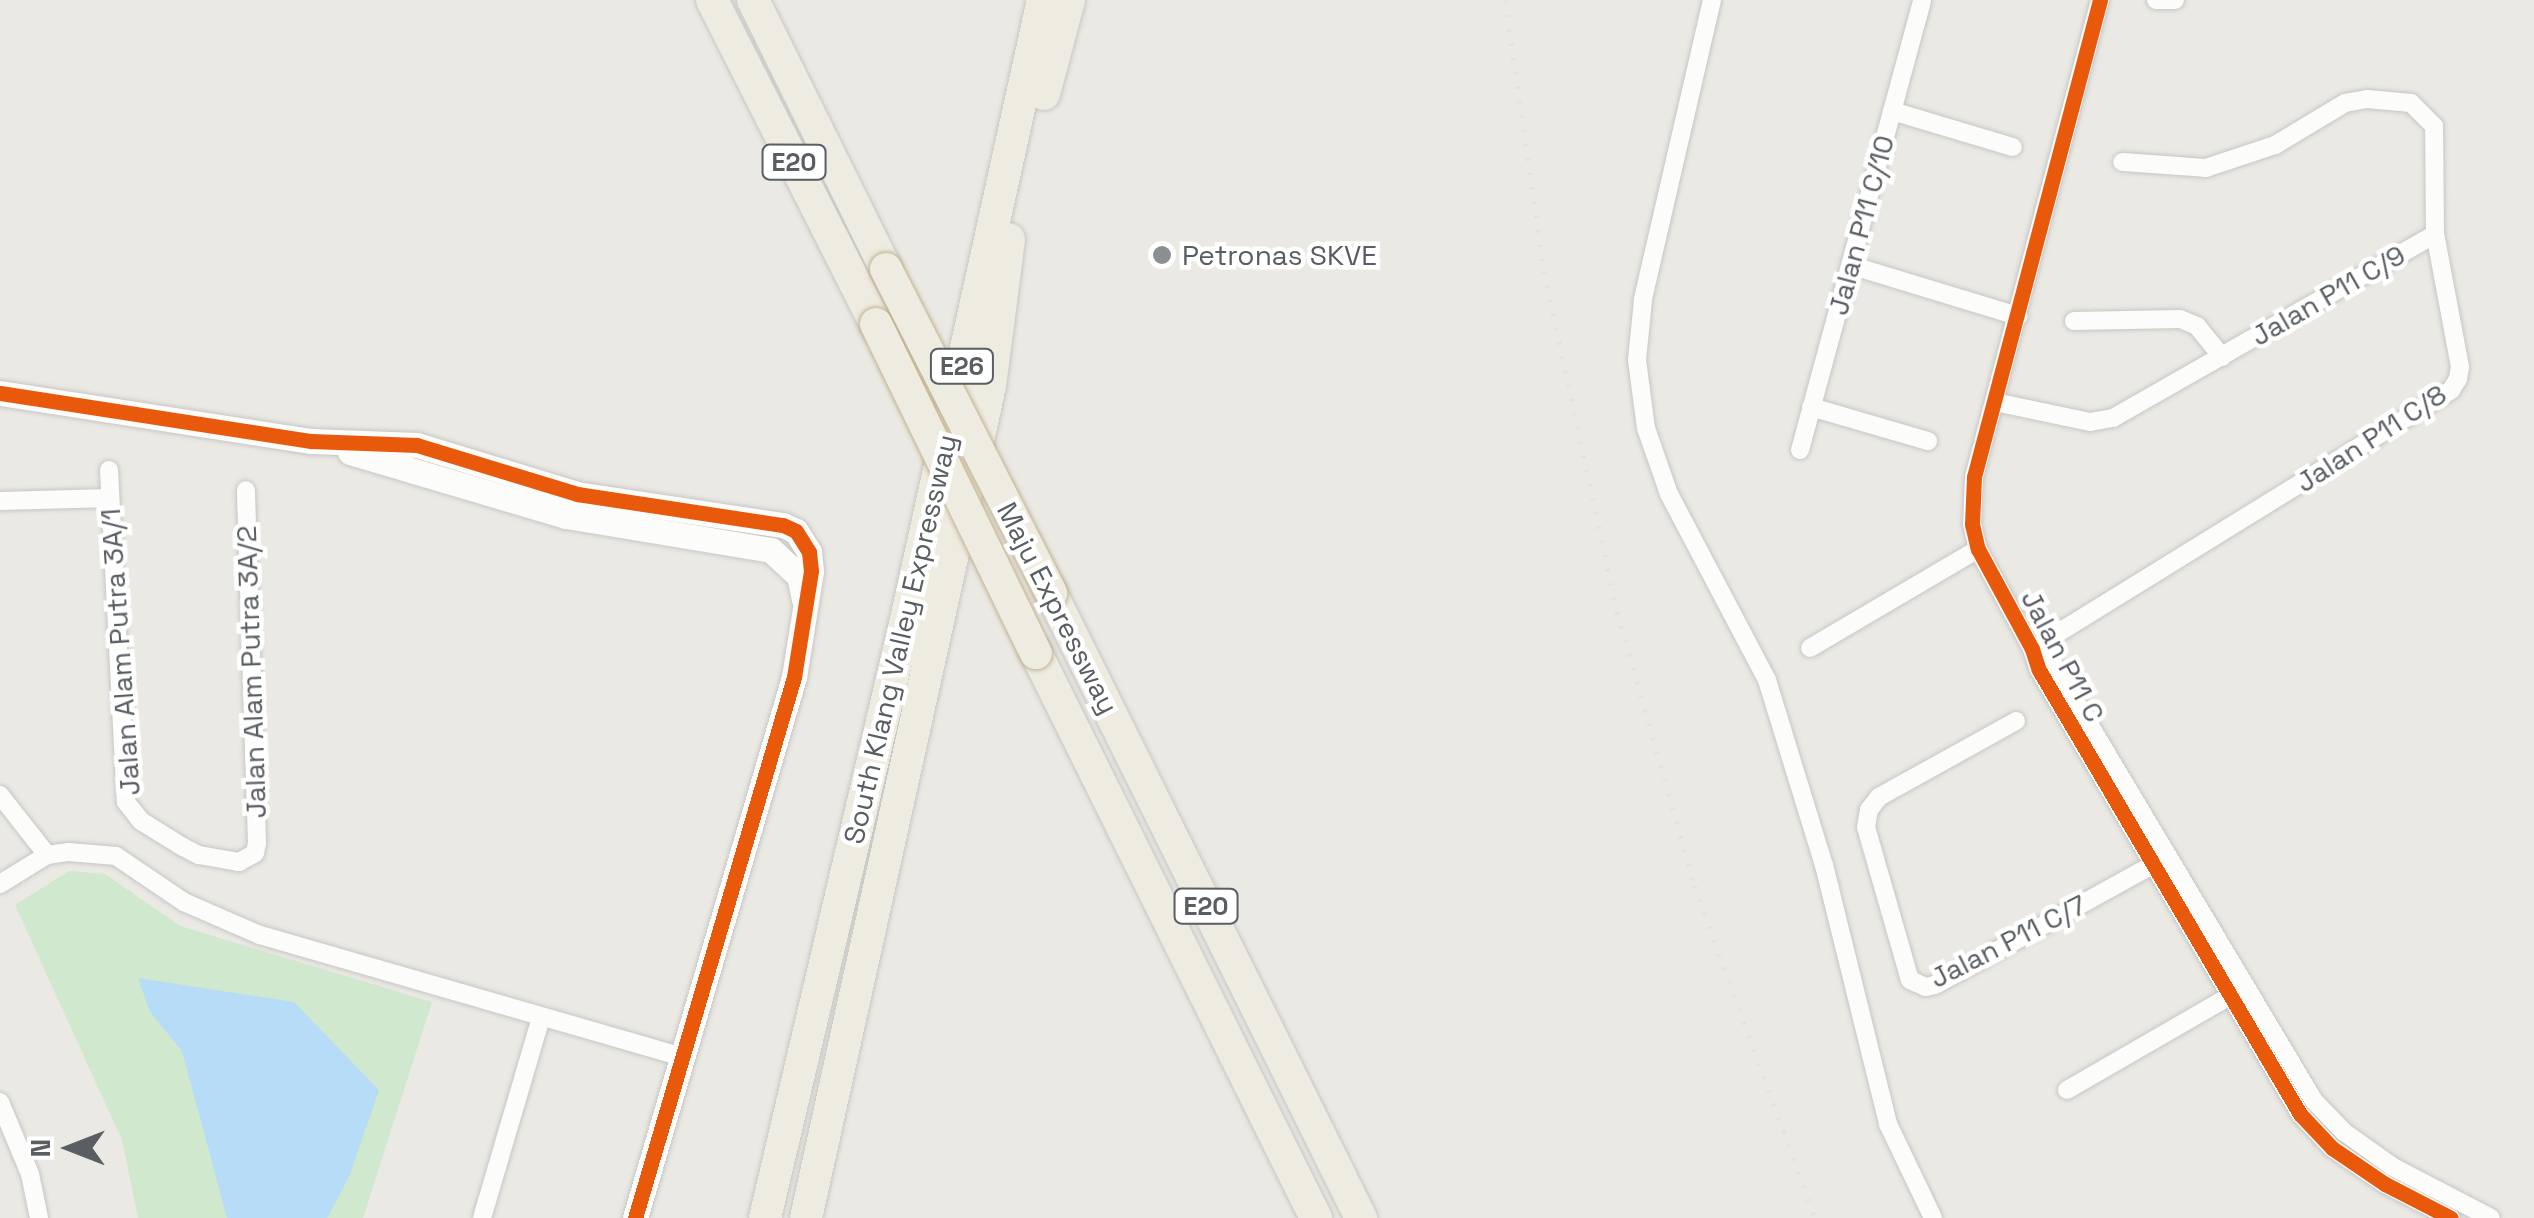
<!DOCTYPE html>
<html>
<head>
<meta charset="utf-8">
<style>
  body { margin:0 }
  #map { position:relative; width:2534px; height:1218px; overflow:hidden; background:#eae9e4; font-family:"Space Grotesk",sans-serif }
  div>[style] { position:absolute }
  .green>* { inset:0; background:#d0e8cd }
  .water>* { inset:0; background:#b6dcf7 }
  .roads { filter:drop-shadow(0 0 2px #c6c6c5) drop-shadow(0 0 2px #c6c6c5) }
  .street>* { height:18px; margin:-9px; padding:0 9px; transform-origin:9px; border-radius:9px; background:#fcfcfb }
  .secondary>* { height:25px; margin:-12.5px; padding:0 12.5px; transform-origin:12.5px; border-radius:12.5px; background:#fcfcfb }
  .highway>* { height:32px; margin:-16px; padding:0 16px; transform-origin:16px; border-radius:16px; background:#eeebe0 }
  .rail>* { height:5px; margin-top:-2.5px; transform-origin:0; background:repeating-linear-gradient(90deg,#e2e2e2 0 2.5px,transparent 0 14.5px) }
  .bridges { filter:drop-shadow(0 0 2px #c2b291) drop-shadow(0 0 2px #c2b291) }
  .highway-bridge>* { height:32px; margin:-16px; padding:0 16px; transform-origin:16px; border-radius:16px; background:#eeebe0 }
  .cycleway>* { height:15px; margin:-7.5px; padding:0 7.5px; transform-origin:7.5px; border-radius:7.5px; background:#e8590c }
  .dots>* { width:28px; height:28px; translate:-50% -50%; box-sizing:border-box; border:5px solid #fff; border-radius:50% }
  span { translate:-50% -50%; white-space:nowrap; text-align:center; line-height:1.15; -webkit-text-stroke:9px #fff; paint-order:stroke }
  .shield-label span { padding:2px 8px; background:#fff; border:2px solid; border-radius:8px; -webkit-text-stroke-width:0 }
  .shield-label { font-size:25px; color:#595e63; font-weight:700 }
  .street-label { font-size:28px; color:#595e63 }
  .poi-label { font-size:28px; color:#595e63 }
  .left { translate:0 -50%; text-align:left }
  .north { position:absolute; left:20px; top:1098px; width:100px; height:100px; -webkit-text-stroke:8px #fff; paint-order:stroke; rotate:270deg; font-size:28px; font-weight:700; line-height:40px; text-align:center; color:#595e63 }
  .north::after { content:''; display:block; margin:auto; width:35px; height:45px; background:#595e63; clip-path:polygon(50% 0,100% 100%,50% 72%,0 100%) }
</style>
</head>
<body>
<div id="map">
  <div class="green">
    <div style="clip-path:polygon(69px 871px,105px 874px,180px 926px,432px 1002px,363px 1218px,138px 1218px,122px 1140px,15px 905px)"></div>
  </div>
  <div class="water">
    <div style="clip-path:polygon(138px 978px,294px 1002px,379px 1090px,349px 1177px,327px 1218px,227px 1218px,182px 1051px,150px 1012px)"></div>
  </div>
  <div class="roads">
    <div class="street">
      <div style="left:1712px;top:0;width:308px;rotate:103deg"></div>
      <div style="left:1643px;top:300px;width:60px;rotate:95.7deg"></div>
      <div style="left:1637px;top:360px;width:69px;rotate:82.5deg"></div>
      <div style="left:1646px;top:428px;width:70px;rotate:70.8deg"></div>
      <div style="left:1669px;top:494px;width:210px;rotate:62.2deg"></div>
      <div style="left:1767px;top:680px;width:194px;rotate:72.9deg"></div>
      <div style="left:1824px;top:865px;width:267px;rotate:76.1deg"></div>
      <div style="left:1888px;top:1124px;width:104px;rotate:64.4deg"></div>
      <div style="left:2100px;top:0;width:493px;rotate:104.8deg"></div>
      <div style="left:1974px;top:477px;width:47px;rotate:92.4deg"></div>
      <div style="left:1972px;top:524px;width:26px;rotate:77deg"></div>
      <div style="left:1978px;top:549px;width:114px;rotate:61.6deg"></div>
      <div style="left:2032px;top:649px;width:22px;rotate:72deg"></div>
      <div style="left:2039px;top:670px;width:515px;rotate:59.55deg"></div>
      <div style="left:2300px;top:1114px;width:47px;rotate:46.7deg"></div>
      <div style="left:2332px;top:1148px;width:64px;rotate:34.2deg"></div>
      <div style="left:2385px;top:1184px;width:74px;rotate:27.3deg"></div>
      <div style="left:2156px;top:0;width:19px"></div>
      <div style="left:1892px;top:111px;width:126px;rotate:16.6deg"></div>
      <div style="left:1850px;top:265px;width:176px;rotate:16.9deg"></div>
      <div style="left:2074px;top:321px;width:106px;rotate:-1.1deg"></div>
      <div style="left:2180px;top:319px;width:18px;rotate:22deg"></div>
      <div style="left:2197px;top:326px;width:40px;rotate:51deg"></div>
      <div style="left:1995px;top:402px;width:97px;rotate:11.9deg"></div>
      <div style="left:2090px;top:422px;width:23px;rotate:-10deg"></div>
      <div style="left:2113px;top:418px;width:371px;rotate:-29.7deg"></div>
      <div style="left:1811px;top:407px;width:122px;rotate:16.2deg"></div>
      <div style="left:1800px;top:450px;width:466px;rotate:-74.8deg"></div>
      <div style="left:109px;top:470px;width:332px;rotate:87.1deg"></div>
      <div style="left:126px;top:802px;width:24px;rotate:52deg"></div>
      <div style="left:141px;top:821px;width:49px;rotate:31.8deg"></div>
      <div style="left:183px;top:847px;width:18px;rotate:27deg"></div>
      <div style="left:199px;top:855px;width:41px;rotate:9.9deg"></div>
      <div style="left:239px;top:862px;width:18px;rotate:-29deg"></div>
      <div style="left:255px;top:853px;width:10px;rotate:-79deg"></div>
      <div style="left:257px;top:843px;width:353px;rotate:-91.8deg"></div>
      <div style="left:0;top:501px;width:110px;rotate:-1.6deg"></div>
      <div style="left:1810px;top:648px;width:195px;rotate:-30.5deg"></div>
      <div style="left:2032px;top:649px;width:493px;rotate:-31.7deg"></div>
      <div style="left:2451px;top:390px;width:13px;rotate:-58deg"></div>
      <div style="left:2458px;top:379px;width:12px;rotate:-81deg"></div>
      <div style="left:2460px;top:367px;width:135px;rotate:-100.6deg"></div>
      <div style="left:2435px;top:234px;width:108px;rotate:-90.5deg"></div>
      <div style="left:2434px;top:126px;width:33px;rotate:-135deg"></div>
      <div style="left:2411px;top:103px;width:44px;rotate:-174.8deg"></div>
      <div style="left:2367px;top:99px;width:22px;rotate:170deg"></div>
      <div style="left:2345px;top:103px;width:82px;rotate:149deg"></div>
      <div style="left:2275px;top:145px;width:73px;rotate:161.6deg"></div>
      <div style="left:2206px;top:168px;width:84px;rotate:-175.9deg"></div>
      <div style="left:2032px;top:649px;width:24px;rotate:33deg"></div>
      <div style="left:2052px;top:662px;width:511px;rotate:59.17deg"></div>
      <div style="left:2314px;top:1101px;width:43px;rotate:45.9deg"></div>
      <div style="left:2344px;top:1132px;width:60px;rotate:35.5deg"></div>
      <div style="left:2393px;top:1167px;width:110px;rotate:27.5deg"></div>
      <div style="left:2016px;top:721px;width:157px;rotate:151deg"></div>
      <div style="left:1879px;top:797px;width:16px;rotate:128deg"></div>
      <div style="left:1869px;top:810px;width:17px;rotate:100deg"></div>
      <div style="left:1866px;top:827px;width:159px;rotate:74deg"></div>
      <div style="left:1910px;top:980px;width:17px;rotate:24deg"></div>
      <div style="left:1926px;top:987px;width:9px;rotate:-13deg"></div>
      <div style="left:1935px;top:985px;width:247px;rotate:-28.9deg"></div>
      <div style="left:0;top:795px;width:76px;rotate:51.9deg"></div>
      <div style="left:0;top:884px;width:55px;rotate:-31.7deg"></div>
      <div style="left:47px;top:855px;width:22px;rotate:-8deg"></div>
      <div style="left:69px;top:852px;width:47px;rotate:4.9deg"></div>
      <div style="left:116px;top:856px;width:82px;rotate:34.1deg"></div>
      <div style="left:184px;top:902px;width:83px;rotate:23.5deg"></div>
      <div style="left:260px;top:935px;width:440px;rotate:16.1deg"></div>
      <div style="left:2067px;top:1090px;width:188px;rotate:-30deg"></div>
      <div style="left:0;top:1102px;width:78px;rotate:67.4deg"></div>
      <div style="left:30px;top:1174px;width:45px;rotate:78.4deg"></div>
      <div style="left:482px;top:1218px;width:209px;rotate:-73.6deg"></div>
    </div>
    <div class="secondary">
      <div style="left:0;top:393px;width:315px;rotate:8.8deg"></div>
      <div style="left:311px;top:441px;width:106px;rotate:2.2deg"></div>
      <div style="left:417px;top:445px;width:167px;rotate:17deg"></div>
      <div style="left:577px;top:494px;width:208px;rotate:8.6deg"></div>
      <div style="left:783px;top:525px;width:14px;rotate:25deg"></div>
      <div style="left:796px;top:531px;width:25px;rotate:58deg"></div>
      <div style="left:809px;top:552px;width:19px;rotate:84deg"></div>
      <div style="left:811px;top:571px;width:107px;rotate:99.1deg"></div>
      <div style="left:794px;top:677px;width:564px;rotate:106.38deg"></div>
      <div style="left:350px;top:452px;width:225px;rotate:16.5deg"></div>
      <div style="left:566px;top:516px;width:208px;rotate:9.4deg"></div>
      <div style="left:771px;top:550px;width:38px;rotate:43deg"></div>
      <div style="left:799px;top:576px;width:24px;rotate:78deg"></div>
    </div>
    <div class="highway">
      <div style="left:712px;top:0;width:363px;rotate:63.2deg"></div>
      <div style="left:753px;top:0;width:300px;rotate:63.7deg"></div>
      <div style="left:1044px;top:94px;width:97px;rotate:-75.1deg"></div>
      <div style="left:1051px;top:593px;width:698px;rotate:63.62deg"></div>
      <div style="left:1036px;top:653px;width:631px;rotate:63.64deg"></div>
      <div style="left:765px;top:1218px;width:610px;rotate:-76.74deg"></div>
      <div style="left:905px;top:624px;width:639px;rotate:-77.53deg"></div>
      <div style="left:806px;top:1218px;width:852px;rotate:-77.53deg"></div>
      <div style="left:990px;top:386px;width:148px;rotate:-82.6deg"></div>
    </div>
  </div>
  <div class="rail">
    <div style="left:1505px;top:0;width:274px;rotate:81.8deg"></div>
    <div style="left:1544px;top:271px;width:349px;rotate:77.9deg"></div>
    <div style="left:1617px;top:612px;width:284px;rotate:74.2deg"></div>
    <div style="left:1694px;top:885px;width:354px;rotate:70deg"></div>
  </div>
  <div class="bridges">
    <div class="highway-bridge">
      <div style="left:886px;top:269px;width:364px;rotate:63deg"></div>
      <div style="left:876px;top:324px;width:366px;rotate:64.1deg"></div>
    </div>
  </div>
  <div class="cycleway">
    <div style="left:2100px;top:0;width:493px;rotate:104.8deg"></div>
    <div style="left:1974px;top:477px;width:47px;rotate:92.4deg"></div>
    <div style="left:1972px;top:524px;width:26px;rotate:77deg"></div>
    <div style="left:1978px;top:549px;width:114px;rotate:61.6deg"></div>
    <div style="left:2032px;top:649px;width:22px;rotate:72deg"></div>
    <div style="left:2039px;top:670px;width:515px;rotate:59.55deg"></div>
    <div style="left:2300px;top:1114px;width:47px;rotate:46.7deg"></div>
    <div style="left:2332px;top:1148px;width:64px;rotate:34.2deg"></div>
    <div style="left:2385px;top:1184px;width:74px;rotate:27.3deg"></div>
    <div style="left:0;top:393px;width:315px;rotate:8.8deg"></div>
    <div style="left:311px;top:441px;width:106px;rotate:2.2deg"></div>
    <div style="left:417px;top:445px;width:167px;rotate:17deg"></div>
    <div style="left:577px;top:494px;width:208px;rotate:8.6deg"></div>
    <div style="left:783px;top:525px;width:14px;rotate:25deg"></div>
    <div style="left:796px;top:531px;width:25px;rotate:58deg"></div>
    <div style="left:809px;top:552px;width:19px;rotate:84deg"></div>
    <div style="left:811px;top:571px;width:107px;rotate:99.1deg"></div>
    <div style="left:794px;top:677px;width:564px;rotate:106.38deg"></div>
  </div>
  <div class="dots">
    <div style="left:1162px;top:255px;background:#8c8f90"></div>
  </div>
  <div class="shield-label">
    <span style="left:794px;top:162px">E20</span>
    <span style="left:962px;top:366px">E26</span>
    <span style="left:1206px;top:906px">E20</span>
  </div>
  <div class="street-label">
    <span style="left:1861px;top:225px;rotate:-75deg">Jalan P11 C/10</span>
    <span style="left:2328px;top:295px;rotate:-30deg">Jalan P11 C/9</span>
    <span style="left:2371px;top:438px;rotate:-33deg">Jalan P11 C/8</span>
    <span style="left:1058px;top:608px;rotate:63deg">Maju Expressway</span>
    <span style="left:900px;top:639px;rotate:-77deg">South Klang Valley Expressway</span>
    <span style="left:120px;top:652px;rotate:-94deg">Jalan Alam Putra 3A/1</span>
    <span style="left:2063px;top:656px;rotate:62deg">Jalan P11 C</span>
    <span style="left:251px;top:672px;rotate:-92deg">Jalan Alam Putra 3A/2</span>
    <span style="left:2008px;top:941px;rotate:-27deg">Jalan P11 C/7</span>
  </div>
  <div class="poi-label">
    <span class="left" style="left:1182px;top:255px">Petronas SKVE</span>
  </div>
  <div class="north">N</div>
</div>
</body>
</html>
